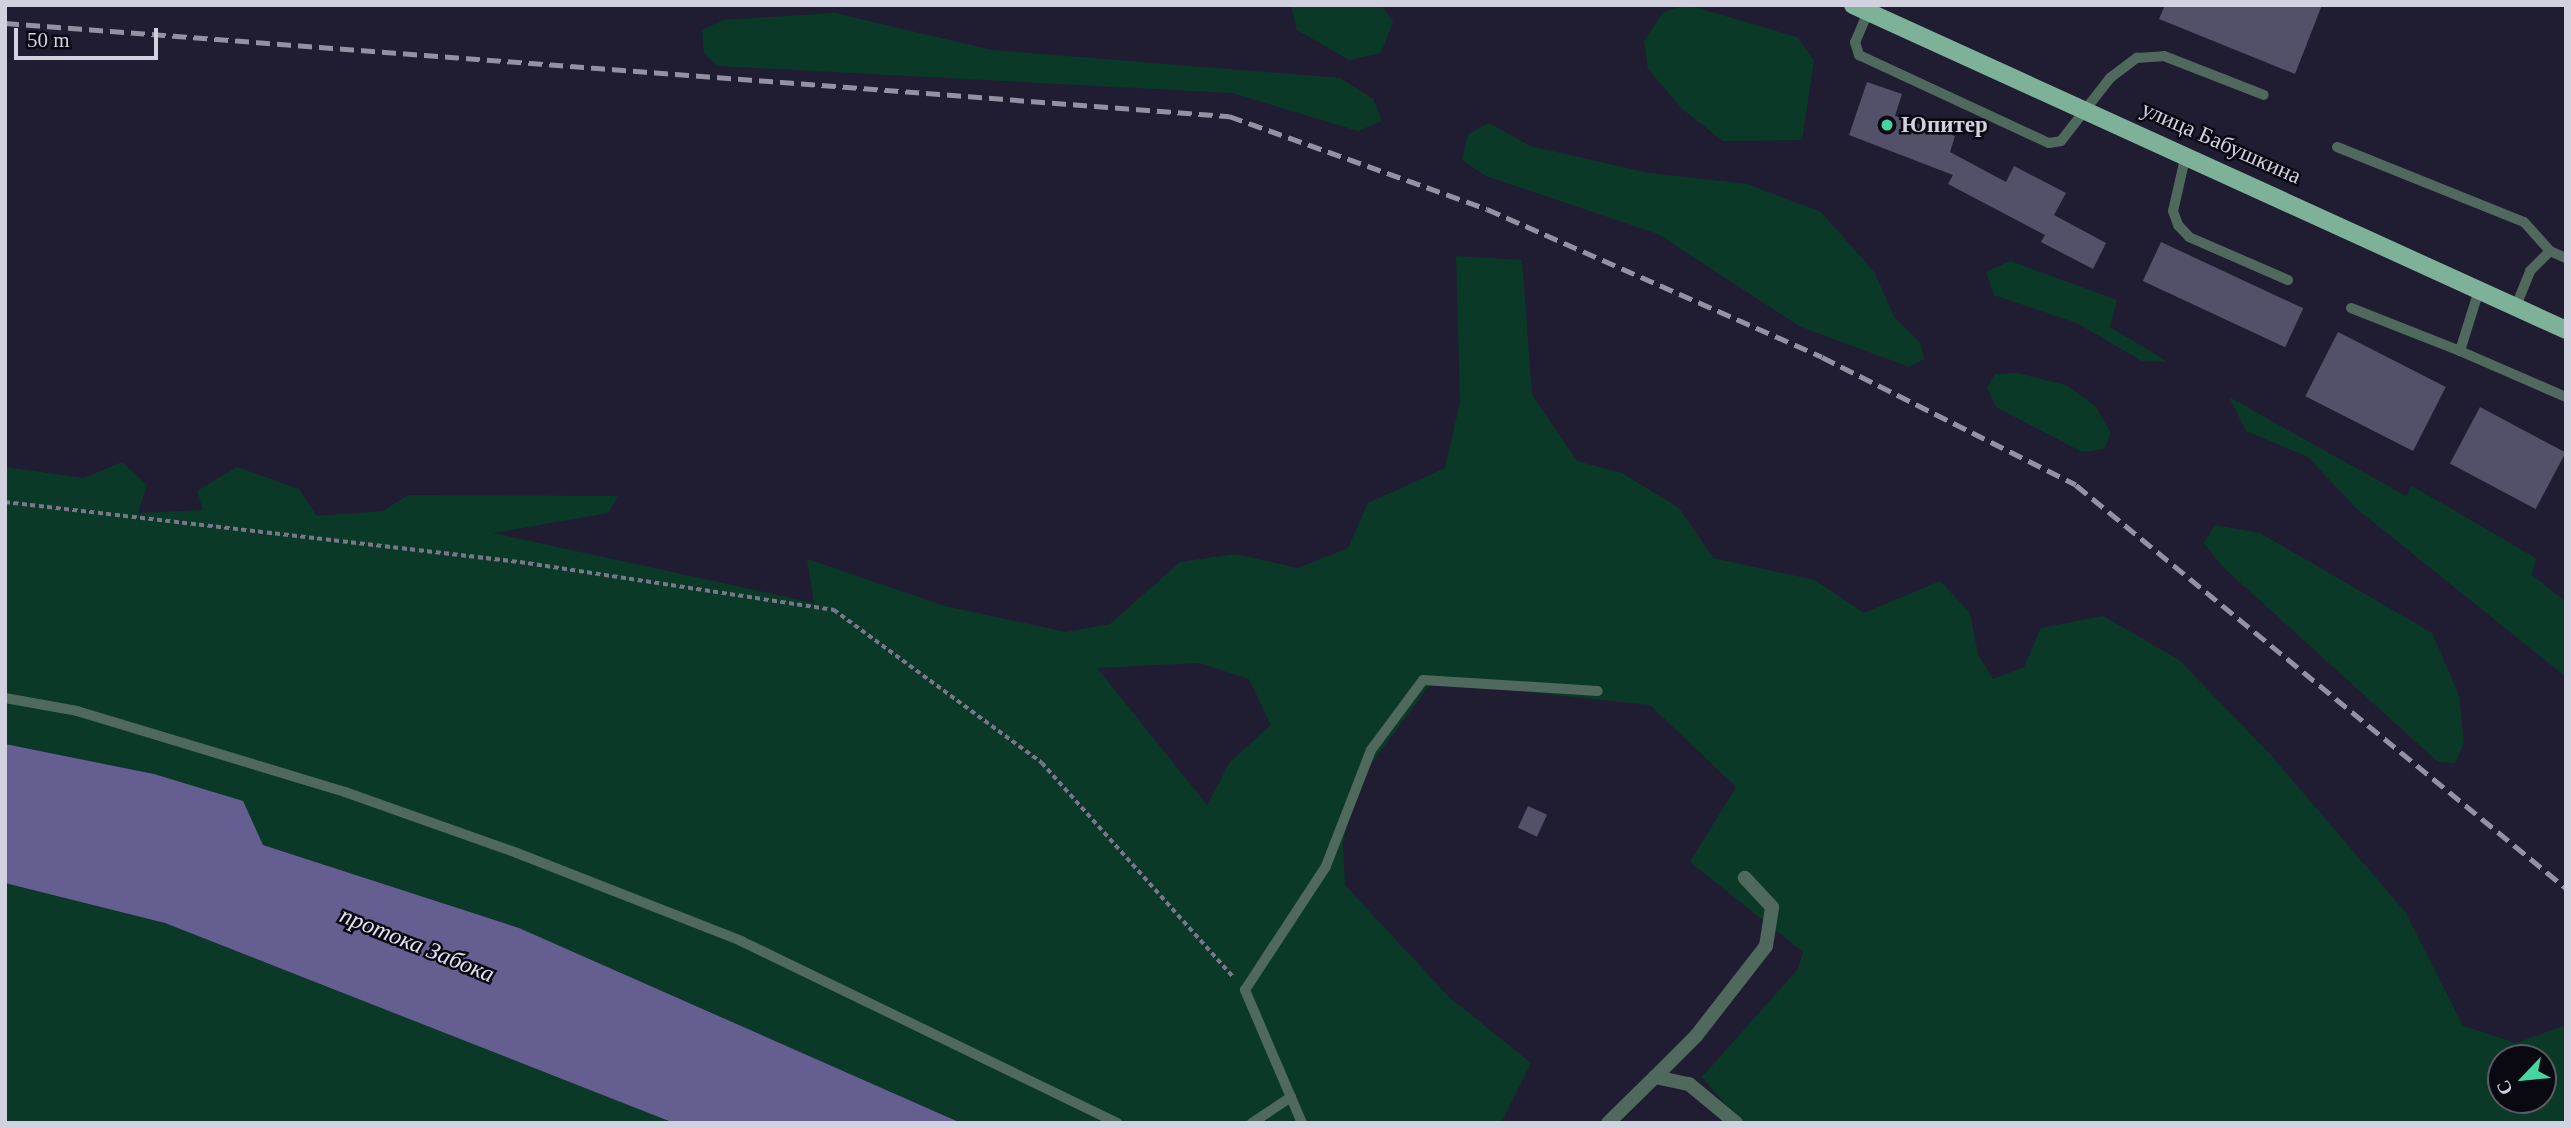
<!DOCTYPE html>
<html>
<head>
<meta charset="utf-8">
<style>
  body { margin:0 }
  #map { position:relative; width:2571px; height:1128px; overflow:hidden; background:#201d32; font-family:"Times New Roman",serif }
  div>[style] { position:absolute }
  .green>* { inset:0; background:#0a3928 }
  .water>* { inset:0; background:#655e90 }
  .building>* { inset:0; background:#535069; transform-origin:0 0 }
  .path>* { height:3.5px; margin-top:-1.75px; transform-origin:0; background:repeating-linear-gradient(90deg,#787688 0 5px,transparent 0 8.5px) }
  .lane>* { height:10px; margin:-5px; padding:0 5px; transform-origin:5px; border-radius:5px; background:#50695d }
  .street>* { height:14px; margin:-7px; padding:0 7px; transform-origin:7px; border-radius:7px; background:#50695d }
  .primary>* { height:18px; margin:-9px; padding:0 9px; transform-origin:9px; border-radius:9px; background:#7db299 }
  .rail>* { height:5px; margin-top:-2.5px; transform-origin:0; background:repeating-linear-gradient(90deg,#9391a2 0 14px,transparent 0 21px) }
  .dots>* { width:19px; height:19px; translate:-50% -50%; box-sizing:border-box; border:4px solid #0a0912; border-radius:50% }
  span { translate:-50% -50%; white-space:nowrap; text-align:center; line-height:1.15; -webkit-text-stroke:5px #0a0912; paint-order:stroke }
  .poi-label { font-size:23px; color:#d2d1e0; font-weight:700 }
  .left { translate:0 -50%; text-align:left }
  .street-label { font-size:23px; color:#d2d1e0 }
  .water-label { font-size:24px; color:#e4e2f2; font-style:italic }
  .frame { position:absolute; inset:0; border:7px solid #d2d1e0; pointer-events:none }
  .north { position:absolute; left:2487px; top:1044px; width:70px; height:70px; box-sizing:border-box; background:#0a0912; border:2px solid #5a5964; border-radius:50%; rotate:244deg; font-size:19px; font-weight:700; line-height:28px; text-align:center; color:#d2d1e0 }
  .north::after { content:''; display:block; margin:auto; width:24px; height:32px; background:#47d49e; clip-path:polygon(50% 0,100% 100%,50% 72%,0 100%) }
  .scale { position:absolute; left:14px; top:28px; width:144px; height:32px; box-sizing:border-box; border:4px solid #d2d1e0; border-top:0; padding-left:9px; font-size:21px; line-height:24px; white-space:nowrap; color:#d2d1e0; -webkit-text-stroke:5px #0a0912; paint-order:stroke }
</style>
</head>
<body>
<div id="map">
  <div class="green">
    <div style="clip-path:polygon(1291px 5px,1381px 5px,1393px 22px,1381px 53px,1349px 60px,1297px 30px)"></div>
    <div style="clip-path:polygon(1687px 5px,1797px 37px,1814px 61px,1802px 140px,1723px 141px,1682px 109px,1648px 69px,1644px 41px,1663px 12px)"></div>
    <div style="clip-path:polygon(835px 13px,992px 50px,1340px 78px,1373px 99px,1382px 121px,1358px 131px,1232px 93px,717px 66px,704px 53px,702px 30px,723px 20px)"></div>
    <div style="clip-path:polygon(1489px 123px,1530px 146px,1649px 173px,1747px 184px,1821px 212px,1875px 273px,1894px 317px,1920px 342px,1924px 359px,1909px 367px,1799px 326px,1658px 234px,1486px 176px,1462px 160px,1468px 134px)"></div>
    <div style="clip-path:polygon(evenodd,1456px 256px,1522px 260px,1532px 395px,1577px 461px,1622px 473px,1679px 508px,1713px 558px,1815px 580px,1864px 613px,1940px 581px,1970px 613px,1978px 654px,1993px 679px,2024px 667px,2041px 628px,2103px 616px,2179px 660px,2269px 753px,2406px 913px,2463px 1026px,2516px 1043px,2566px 1025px,2566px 1123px,1741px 1123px,1702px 1077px,1798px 969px,1803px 952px,1690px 862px,1736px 787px,1650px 705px,1432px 682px,1357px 783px,1343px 843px,1345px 885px,1449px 997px,1531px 1063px,1501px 1123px,961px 1123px,519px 928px,263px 845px,247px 818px,154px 774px,5px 744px,5px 467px,84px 478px,122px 462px,147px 485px,138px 513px,203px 510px,197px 491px,237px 467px,299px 489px,317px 516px,383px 511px,408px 495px,618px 496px,608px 513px,493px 533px,814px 603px,807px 559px,945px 606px,1066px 632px,1110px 624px,1180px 562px,1235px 554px,1298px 568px,1348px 548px,1368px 503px,1445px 468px,1460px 402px,1456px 256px,1199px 663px,1249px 679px,1271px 725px,1230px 762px,1207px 805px,1097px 668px,1199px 663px,1456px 256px,2501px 1058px,2543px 1058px,2543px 1100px,2501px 1100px,2501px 1058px)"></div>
    <div style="clip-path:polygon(2010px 261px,2117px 300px,2110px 327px,2168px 362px,2142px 361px,2077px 323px,1994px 295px,1986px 272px)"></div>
    <div style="clip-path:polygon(2017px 373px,2066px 385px,2095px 406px,2111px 433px,2104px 449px,2082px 452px,1996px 407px,1987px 388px,1995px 374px)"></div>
    <div style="clip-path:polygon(2229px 397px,2406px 496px,2412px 486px,2536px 558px,2532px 575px,2566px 602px,2566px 677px,2357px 509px,2308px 457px,2246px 431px)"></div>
    <div style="clip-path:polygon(2214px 525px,2260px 533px,2432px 633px,2459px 695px,2464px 743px,2455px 763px,2438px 762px,2223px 567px,2204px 544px)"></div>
    <div style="clip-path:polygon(5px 883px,165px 923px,674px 1123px,5px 1123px)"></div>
  </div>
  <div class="water">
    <div style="clip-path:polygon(5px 744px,154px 774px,243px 801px,263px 845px,519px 928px,961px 1123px,674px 1123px,165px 923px,5px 883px)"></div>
  </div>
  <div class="building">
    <div style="clip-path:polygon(2165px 5px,2322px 5px,2295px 74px,2159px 19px)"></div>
    <div style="clip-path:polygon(1867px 82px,1902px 94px,1895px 116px,1955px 136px,1950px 152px,2006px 182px,2014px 166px,2066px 193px,2054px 215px,2106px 243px,2093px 269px,2041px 242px,2045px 235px,1948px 184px,1953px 175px,1849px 135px)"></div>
    <div style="left:2161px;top:242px;width:157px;height:43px;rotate:25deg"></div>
    <div style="left:2338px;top:332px;width:121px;height:72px;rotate:27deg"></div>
    <div style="left:2480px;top:407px;width:97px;height:64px;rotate:28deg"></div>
    <div style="left:1528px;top:806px;width:21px;height:24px;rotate:25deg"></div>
  </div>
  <div class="path">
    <div style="left:5px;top:502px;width:518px;rotate:6.65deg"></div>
    <div style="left:520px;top:562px;width:318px;rotate:8.7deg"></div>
    <div style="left:834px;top:610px;width:258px;rotate:36.3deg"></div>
    <div style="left:1042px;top:763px;width:288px;rotate:48.2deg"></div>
  </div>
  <div class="lane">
    <div style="left:1868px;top:12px;width:33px;rotate:113deg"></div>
    <div style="left:1855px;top:42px;width:14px;rotate:73deg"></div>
    <div style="left:1859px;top:55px;width:209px;rotate:24.9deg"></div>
    <div style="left:2049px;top:143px;width:12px;rotate:-9deg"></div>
    <div style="left:2061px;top:141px;width:80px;rotate:-52.1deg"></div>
    <div style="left:2110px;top:78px;width:34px;rotate:-37deg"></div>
    <div style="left:2137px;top:58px;width:27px;rotate:-4deg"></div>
    <div style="left:2164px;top:56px;width:107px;rotate:21.3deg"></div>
    <div style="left:2337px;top:147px;width:201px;rotate:21.9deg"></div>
    <div style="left:2524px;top:222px;width:39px;rotate:48deg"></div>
    <div style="left:2186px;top:154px;width:58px;rotate:102.8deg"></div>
    <div style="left:2173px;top:211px;width:15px;rotate:70deg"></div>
    <div style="left:2178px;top:225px;width:16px;rotate:47deg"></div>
    <div style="left:2189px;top:237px;width:108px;rotate:23.5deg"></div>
    <div style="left:2479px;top:290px;width:64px;rotate:107.3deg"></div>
    <div style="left:2460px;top:351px;width:116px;rotate:23.5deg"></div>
    <div style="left:2516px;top:306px;width:38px;rotate:-68deg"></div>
    <div style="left:2530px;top:271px;width:28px;rotate:-45deg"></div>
    <div style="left:2550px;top:251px;width:17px;rotate:24deg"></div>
    <div style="left:2351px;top:308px;width:117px;rotate:21.5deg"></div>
    <div style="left:5px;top:698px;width:73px;rotate:10.2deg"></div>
    <div style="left:77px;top:711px;width:280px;rotate:16.8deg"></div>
    <div style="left:345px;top:792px;width:182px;rotate:19.5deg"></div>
    <div style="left:517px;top:853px;width:241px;rotate:21.4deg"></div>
    <div style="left:741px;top:941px;width:418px;rotate:25.8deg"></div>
    <div style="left:1252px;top:1123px;width:47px;rotate:-33.7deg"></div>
    <div style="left:1302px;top:1123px;width:145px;rotate:-113.2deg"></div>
    <div style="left:1245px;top:990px;width:148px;rotate:-56.8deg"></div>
    <div style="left:1326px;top:866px;width:124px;rotate:-68.8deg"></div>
    <div style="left:1371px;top:750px;width:87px;rotate:-53.4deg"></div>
    <div style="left:1423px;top:680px;width:175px;rotate:3.6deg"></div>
  </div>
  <div class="street">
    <div style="left:1655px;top:1077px;width:58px;rotate:-45deg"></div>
    <div style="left:1696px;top:1036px;width:114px;rotate:-52.1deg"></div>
    <div style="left:1766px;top:946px;width:39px;rotate:-81deg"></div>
    <div style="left:1772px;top:907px;width:40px;rotate:-133deg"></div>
    <div style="left:1608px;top:1123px;width:66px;rotate:-44.4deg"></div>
    <div style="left:1655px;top:1077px;width:35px;rotate:12deg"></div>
    <div style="left:1689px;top:1084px;width:61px;rotate:39.7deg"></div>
  </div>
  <div class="primary">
    <div style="left:1853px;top:5px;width:784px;rotate:24.5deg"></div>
  </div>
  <div class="rail">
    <div style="left:5px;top:23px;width:1228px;rotate:4.35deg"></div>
    <div style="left:1229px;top:116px;width:274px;rotate:19.8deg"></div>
    <div style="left:1487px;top:209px;width:366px;rotate:23.8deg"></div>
    <div style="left:1822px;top:357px;width:284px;rotate:26.7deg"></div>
    <div style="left:2076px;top:485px;width:634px;rotate:39.44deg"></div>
  </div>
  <div class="dots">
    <div style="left:1887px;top:125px;background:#47d49e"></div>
  </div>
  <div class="poi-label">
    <span class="left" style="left:1901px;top:125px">Юпитер</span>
  </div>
  <div class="street-label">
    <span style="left:2221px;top:143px;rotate:24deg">улица Бабушкина</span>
  </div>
  <div class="water-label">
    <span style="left:417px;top:945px;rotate:22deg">протока Забока</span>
  </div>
  <div class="frame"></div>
  <div class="north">С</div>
  <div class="scale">50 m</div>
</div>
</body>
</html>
